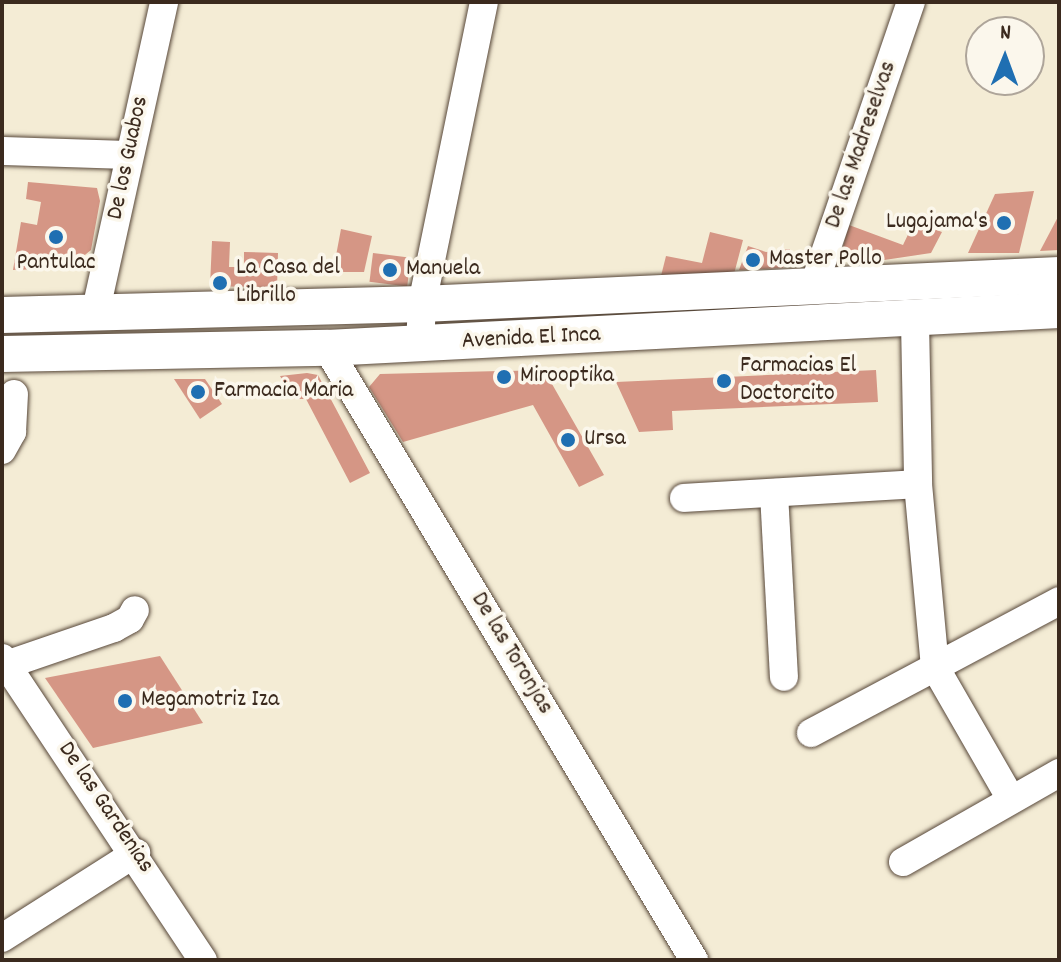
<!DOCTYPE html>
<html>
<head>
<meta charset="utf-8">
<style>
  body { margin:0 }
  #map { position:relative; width:1061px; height:962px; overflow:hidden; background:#f4ecd5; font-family:Dekko,sans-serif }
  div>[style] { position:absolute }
  .building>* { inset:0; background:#d59685; transform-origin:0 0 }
  .roads { filter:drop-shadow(0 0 2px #574739) drop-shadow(0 0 2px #574739) }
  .minor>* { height:28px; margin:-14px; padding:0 14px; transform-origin:14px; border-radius:14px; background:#fff }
  .major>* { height:36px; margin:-18px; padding:0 18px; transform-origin:18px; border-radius:18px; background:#fff }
  .dots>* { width:22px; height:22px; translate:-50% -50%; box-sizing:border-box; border:4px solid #fbf7ec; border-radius:50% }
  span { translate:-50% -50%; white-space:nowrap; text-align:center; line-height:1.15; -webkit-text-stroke:7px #fbf7ec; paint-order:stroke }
  .street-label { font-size:24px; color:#3b2a1e }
  .poi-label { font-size:24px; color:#3b2a1e }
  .right { translate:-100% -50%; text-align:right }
  .left { translate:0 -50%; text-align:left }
  .frame { position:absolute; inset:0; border:4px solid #3b2a1e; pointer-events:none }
  .north { position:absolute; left:965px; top:16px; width:80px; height:80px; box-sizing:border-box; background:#fbf7ec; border:2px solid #aea59a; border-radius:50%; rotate:1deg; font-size:22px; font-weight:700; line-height:32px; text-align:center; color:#3b2a1e }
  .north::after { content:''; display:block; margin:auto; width:28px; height:36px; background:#1f6fb2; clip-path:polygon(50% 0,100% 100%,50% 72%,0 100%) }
</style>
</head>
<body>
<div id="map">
  <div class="building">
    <div style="clip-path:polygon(28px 182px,97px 188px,100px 201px,91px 250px,69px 268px,13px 270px,21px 222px,37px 225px,41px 202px,26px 199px)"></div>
    <div style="clip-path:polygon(1034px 191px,1019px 253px,968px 253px,995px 194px)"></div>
    <div style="clip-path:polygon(1059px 215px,1059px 250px,1040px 251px)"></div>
    <div style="clip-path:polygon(914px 222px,942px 232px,931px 253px,851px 265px,841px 254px,849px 225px,903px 245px)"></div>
    <div style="clip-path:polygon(341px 229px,372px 236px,364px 272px,333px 272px)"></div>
    <div style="clip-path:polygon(710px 232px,743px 240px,734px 274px,661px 276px,666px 256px,702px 263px)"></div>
    <div style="clip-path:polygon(212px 241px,230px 242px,229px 267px,244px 267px,244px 252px,278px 253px,277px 288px,210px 286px)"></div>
    <div style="clip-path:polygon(748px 246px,766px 252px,790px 249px,783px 268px,739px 270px)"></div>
    <div style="left:373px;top:253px;width:38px;height:29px;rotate:7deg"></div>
    <div style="clip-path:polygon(544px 370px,604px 475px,579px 487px,533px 405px,403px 442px,369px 387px,380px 374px)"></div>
    <div style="clip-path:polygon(876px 370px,878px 402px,672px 411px,673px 430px,639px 432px,616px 382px)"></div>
    <div style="clip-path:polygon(307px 373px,318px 375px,370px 473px,350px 483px,306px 399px,294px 399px,280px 376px)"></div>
    <div style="clip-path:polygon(174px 379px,205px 379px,222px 404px,200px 419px)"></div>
    <div style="clip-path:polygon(160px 656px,203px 723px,93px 748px,45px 678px)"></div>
  </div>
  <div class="roads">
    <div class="minor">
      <div style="left:2px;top:151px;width:127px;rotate:1.8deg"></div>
      <div style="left:813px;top:288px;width:302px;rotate:-71.1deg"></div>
      <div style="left:95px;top:314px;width:320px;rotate:-77.5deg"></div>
      <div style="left:915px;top:321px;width:163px;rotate:88.9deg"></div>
      <div style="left:918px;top:484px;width:184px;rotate:84.7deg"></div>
      <div style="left:935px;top:667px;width:152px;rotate:60.1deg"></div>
      <div style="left:420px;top:344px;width:40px;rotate:-87.1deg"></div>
      <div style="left:422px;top:304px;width:308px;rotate:-78.4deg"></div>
      <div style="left:327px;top:348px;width:714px;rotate:59.05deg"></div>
      <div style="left:2px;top:450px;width:21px;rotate:-61deg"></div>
      <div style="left:12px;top:432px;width:38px;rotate:-87deg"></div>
      <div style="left:774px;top:493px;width:184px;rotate:86.9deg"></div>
      <div style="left:684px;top:498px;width:234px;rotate:-3.4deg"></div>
      <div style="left:2px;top:658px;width:363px;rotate:56.4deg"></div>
      <div style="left:6px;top:665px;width:114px;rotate:-18.9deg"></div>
      <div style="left:114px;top:628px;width:18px;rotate:-29deg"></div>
      <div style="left:130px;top:619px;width:10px;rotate:-61deg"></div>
      <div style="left:811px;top:733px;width:281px;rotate:-28deg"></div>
      <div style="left:903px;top:862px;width:180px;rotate:-29.7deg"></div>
      <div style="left:2px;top:938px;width:159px;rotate:-32.4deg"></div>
    </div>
    <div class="major">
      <div style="left:2px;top:315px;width:420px;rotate:-1.5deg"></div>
      <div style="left:422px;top:304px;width:638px;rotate:-2.61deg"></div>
      <div style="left:2px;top:354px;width:325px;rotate:-1.1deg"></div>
      <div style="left:327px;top:348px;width:733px;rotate:-2.97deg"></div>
    </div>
  </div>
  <div class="dots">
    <div style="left:1004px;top:223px;background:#1f6fb2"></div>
    <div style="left:56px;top:237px;background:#1f6fb2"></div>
    <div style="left:753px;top:260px;background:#1f6fb2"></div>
    <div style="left:390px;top:270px;background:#1f6fb2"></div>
    <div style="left:220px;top:283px;background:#1f6fb2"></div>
    <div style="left:504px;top:377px;background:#1f6fb2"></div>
    <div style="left:724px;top:381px;background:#1f6fb2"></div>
    <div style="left:198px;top:392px;background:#1f6fb2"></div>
    <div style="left:568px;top:440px;background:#1f6fb2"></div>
    <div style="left:125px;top:701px;background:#1f6fb2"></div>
  </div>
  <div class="street-label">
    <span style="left:862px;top:145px;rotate:-71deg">De las Madreselvas</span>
    <span style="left:129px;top:158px;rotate:-78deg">De los Guabos</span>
    <span style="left:531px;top:339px;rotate:-3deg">Avenida El Inca</span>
    <span style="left:511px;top:654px;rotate:59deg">De las Toronjas</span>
    <span style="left:105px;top:808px;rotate:56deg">De las Gardenias</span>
  </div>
  <div class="poi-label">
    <span class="right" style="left:988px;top:223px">Lugajama's</span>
    <span class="left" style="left:769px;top:260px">Master Pollo</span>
    <span style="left:56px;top:264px">Pantulac</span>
    <span class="left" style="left:236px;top:283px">La Casa del<br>Librillo</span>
    <span class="left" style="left:406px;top:270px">Manuela</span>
    <span class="left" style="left:740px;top:381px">Farmacias El<br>Doctorcito</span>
    <span class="left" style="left:520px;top:377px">Mirooptika</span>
    <span class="left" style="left:214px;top:392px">Farmacia Maria</span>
    <span class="left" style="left:584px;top:440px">Ursa</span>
    <span class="left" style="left:141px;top:701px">Megamotriz Iza</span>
  </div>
  <div class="frame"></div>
  <div class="north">N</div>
</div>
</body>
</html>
